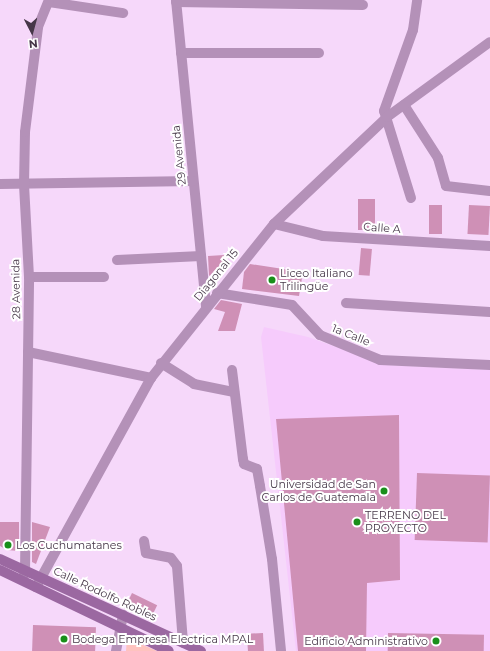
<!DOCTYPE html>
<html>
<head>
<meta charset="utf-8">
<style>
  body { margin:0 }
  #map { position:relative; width:490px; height:651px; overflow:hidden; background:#f6d8fa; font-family:Montserrat,sans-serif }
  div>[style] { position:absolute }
  .built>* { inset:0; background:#f6cbfc }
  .green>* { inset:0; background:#fec3bf }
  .building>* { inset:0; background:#cf90b6; transform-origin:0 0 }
  .minor>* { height:10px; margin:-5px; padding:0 5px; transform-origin:5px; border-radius:5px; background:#b491b8 }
  .secondary>* { height:10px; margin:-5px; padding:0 5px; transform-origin:5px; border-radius:5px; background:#9b68a1 }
  .dots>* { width:11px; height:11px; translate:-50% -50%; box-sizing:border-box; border:2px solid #fff; border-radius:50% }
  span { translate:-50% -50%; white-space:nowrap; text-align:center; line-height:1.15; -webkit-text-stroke:4px #fff; paint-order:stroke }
  .street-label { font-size:11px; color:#463748 }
  .poi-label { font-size:11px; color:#463748 }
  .left { translate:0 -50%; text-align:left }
  .right { translate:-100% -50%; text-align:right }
  .north { position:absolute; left:12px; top:12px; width:40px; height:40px; -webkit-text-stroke:3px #fff; paint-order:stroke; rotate:174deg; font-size:11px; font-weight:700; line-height:16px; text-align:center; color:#463748 }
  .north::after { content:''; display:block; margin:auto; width:14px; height:18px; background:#463748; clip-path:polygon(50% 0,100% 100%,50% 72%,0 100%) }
</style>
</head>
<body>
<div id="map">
  <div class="built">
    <div style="clip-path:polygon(264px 327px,308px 337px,387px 365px,490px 370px,490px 651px,296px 651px,261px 337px)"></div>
  </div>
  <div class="green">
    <div style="clip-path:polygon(127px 638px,157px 651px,126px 651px)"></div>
  </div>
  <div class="building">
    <div style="left:358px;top:199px;width:17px;height:31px"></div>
    <div style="left:429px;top:205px;width:13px;height:29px"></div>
    <div style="left:469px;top:205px;width:21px;height:29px;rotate:3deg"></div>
    <div style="left:361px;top:248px;width:11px;height:27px;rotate:5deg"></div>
    <div style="clip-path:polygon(224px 255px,225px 263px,209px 276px,208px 256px)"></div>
    <div style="clip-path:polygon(250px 264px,303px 272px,299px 296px,242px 289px,244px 272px)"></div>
    <div style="clip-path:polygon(221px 300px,242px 304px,235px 331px,218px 331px,225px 312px,214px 309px)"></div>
    <div style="clip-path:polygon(399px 415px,400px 580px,367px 583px,366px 651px,298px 651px,276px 419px)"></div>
    <div style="left:417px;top:473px;width:73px;height:67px;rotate:2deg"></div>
    <div style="clip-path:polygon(0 522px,19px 522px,19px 551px,7px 550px,0 546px)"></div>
    <div style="clip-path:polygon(32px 522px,50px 527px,36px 564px,32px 562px)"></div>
    <div style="left:132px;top:593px;width:28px;height:11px;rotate:26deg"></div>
    <div style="left:33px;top:625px;width:63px;height:26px;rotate:2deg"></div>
    <div style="left:263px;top:633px;width:18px;height:16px;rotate:87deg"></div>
    <div style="left:388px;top:633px;width:96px;height:18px;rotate:1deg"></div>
  </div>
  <div class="minor">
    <div style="left:176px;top:0;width:308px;rotate:84.4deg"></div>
    <div style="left:49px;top:2px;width:75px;rotate:8.5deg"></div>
    <div style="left:176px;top:2px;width:187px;rotate:0.9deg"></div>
    <div style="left:181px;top:53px;width:138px"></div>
    <div style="left:404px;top:105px;width:63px;rotate:57.3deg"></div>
    <div style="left:438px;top:158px;width:29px;rotate:74deg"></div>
    <div style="left:446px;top:186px;width:44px;rotate:6.5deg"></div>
    <div style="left:0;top:184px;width:193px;rotate:-0.9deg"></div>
    <div style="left:411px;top:198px;width:91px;rotate:-107.2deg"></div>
    <div style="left:384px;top:111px;width:86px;rotate:-70.3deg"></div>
    <div style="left:413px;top:30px;width:30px;rotate:-82deg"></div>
    <div style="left:274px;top:224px;width:50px;rotate:13.8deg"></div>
    <div style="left:323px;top:236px;width:167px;rotate:3.4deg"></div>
    <div style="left:117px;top:260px;width:84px;rotate:-2.7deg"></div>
    <div style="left:29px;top:277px;width:75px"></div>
    <div style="left:217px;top:293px;width:76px;rotate:9.1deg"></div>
    <div style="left:292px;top:305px;width:41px;rotate:47deg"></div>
    <div style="left:320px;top:335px;width:65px;rotate:22.6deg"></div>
    <div style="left:380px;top:360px;width:110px;rotate:2.6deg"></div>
    <div style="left:346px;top:303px;width:144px;rotate:3.6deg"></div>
    <div style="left:28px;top:352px;width:126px;rotate:11.9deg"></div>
    <div style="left:161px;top:363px;width:39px;rotate:32deg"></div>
    <div style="left:194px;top:384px;width:41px;rotate:11.3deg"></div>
    <div style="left:232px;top:370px;width:90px;rotate:83deg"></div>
    <div style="left:243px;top:459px;width:5px;rotate:79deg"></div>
    <div style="left:244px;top:464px;width:14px;rotate:21deg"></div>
    <div style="left:257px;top:469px;width:17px;rotate:80deg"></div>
    <div style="left:260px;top:486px;width:74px;rotate:80.7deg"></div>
    <div style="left:272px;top:559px;width:92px;rotate:84.4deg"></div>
    <div style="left:144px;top:541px;width:12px;rotate:81deg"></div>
    <div style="left:146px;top:553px;width:25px;rotate:11deg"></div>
    <div style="left:171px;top:558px;width:10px;rotate:53deg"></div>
    <div style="left:177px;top:566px;width:77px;rotate:85.5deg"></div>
    <div style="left:23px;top:578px;width:7px;rotate:-74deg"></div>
    <div style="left:25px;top:571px;width:294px;rotate:-89.2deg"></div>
    <div style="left:29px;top:277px;width:92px;rotate:-93.1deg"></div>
    <div style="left:24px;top:185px;width:53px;rotate:-88.9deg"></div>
    <div style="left:25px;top:132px;width:106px;rotate:-82.9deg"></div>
    <div style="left:38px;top:27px;width:29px;rotate:-68deg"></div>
    <div style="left:36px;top:587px;width:239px;rotate:-61.2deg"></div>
    <div style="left:151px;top:378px;width:197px;rotate:-51.4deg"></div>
    <div style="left:274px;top:224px;width:156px;rotate:-43.4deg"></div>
    <div style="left:387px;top:117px;width:127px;rotate:-36.1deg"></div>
    <div style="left:116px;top:651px;width:37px;rotate:-79deg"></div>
  </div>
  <div class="secondary">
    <div style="left:0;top:559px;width:221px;rotate:24.6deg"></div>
    <div style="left:0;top:570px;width:187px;rotate:25.6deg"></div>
  </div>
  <div class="dots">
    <div style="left:272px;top:280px;background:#198f1a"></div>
    <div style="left:384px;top:491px;background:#198f1a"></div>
    <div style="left:357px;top:522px;background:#198f1a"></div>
    <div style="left:8px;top:545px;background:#198f1a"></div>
    <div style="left:64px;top:639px;background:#198f1a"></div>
    <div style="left:436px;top:641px;background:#198f1a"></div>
  </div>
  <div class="street-label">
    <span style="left:179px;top:155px;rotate:-96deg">29 Avenida</span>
    <span style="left:382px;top:228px;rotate:4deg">Calle A</span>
    <span style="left:216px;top:275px;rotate:-51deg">Diagonal 15</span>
    <span style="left:16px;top:289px;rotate:-91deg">28 Avenida</span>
    <span style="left:351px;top:335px;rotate:22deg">1a Calle</span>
    <span style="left:105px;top:594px;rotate:25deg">Calle Rodolfo Robles</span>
  </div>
  <div class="poi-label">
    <span class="left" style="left:280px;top:280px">Liceo Italiano<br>Trilingüe</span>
    <span class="right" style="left:376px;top:491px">Universidad de San<br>Carlos de Guatemala</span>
    <span class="left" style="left:365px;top:522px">TERRENO DEL<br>PROYECTO</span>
    <span class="left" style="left:16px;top:545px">Los Cuchumatanes</span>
    <span class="left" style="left:72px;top:639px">Bodega Empresa Electrica MPAL</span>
    <span class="right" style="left:428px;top:641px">Edificio Administrativo</span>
  </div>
  <div class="north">N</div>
</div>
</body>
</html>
